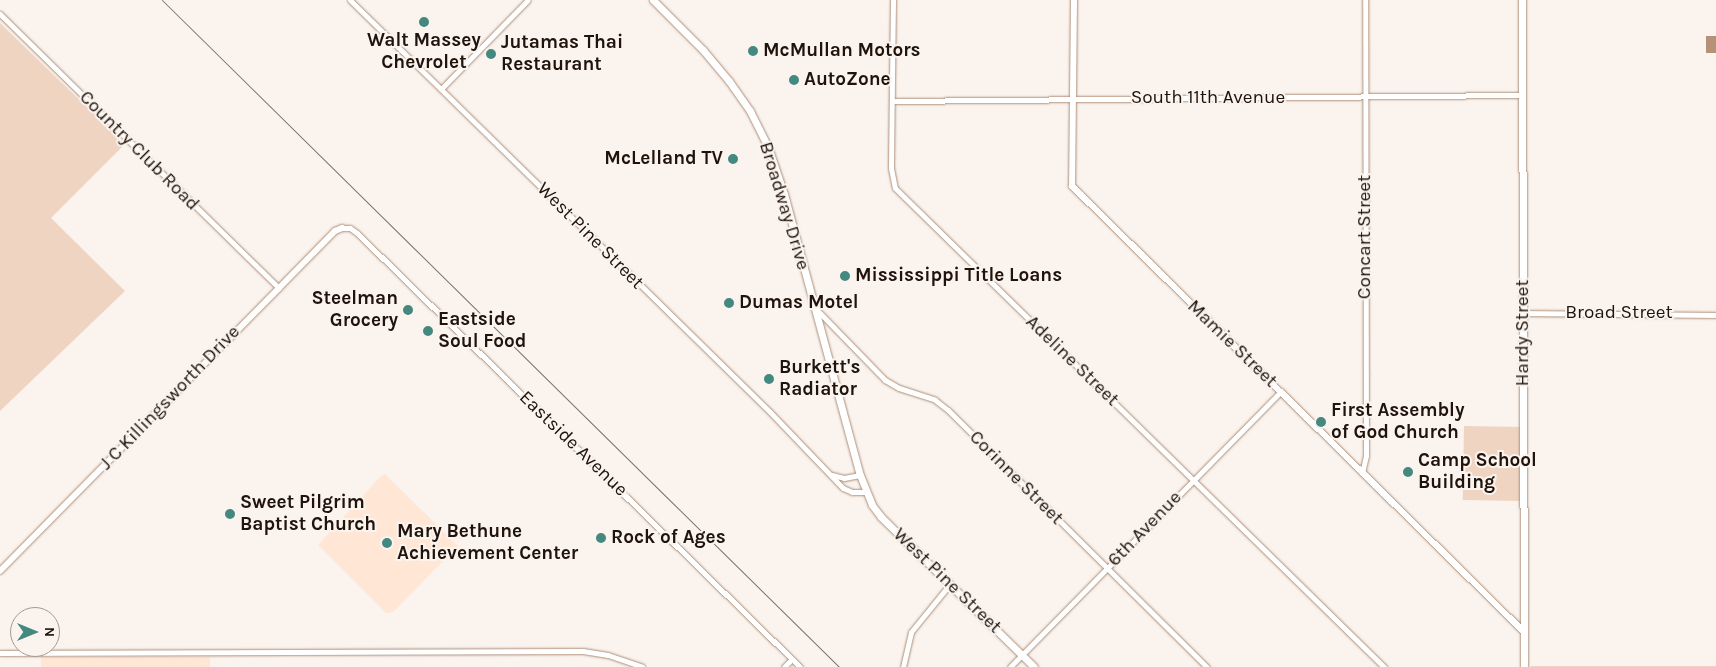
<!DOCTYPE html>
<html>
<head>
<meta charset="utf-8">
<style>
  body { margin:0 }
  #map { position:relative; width:1716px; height:667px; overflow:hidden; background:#faf3ee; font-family:Karla,sans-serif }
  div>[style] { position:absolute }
  .built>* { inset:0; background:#ffe6d5; transform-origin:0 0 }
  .green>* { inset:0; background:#efd4c2; transform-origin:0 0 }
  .water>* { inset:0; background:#b59178; transform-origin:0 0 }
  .roads { filter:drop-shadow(0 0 1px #ad8e77) drop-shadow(0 0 1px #ad8e77) }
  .tertiary>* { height:5px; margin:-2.5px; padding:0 2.5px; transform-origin:2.5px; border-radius:2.5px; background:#fff }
  .secondary>* { height:6px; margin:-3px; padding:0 3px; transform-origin:3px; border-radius:3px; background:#fff }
  .primary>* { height:7px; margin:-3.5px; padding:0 3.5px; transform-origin:3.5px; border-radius:3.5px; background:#fff }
  .rail>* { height:1px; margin:-0.5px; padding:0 0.5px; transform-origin:0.5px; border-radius:0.5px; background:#7b716b }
  .dots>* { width:14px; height:14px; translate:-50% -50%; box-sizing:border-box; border:2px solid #faf3ee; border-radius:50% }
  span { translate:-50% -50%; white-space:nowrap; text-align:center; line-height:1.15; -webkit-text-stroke:4px #faf3ee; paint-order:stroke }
  .poi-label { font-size:19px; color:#1f130b; font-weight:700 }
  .left { translate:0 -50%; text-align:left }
  .right { translate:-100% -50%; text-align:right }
  .street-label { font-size:19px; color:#1f130b }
  .north { position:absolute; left:10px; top:607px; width:50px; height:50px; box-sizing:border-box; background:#faf3ee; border:1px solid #a29993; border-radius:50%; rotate:90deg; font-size:14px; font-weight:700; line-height:20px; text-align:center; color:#1f130b }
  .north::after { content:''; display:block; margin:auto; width:18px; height:22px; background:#438980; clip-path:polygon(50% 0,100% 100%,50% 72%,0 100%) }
</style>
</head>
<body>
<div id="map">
  <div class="built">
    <div style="clip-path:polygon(385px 474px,458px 546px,393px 612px,386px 613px,318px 545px,381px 476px)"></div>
    <div style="left:41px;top:657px;width:169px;height:10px"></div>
  </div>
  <div class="green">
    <div style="clip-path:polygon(0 23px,125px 144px,51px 218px,125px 291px,0 411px)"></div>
    <div style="left:1464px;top:426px;width:59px;height:74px;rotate:1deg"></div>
    <div style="left:1531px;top:666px;width:185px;height:1px"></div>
  </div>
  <div class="water">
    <div style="left:1706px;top:36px;width:10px;height:17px"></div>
  </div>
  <div class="roads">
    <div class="tertiary">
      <div style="left:350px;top:0;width:588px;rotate:44.45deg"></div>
      <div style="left:770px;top:412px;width:105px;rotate:46.2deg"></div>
      <div style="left:843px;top:488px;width:10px;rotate:24deg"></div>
      <div style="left:852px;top:492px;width:14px"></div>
      <div style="left:893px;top:0;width:168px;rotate:90.7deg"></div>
      <div style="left:891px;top:168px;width:20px;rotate:79deg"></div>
      <div style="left:895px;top:188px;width:685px;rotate:44.41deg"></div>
      <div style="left:0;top:14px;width:391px;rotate:44.5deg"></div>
      <div style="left:441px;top:89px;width:124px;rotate:-45.7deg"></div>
      <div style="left:893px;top:101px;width:629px;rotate:-0.55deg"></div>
      <div style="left:342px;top:228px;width:8px"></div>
      <div style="left:350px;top:228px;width:9px;rotate:36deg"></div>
      <div style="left:357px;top:233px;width:620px;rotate:44.41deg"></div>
      <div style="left:816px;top:309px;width:99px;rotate:45.8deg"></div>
      <div style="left:885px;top:380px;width:16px;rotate:30deg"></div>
      <div style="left:899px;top:388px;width:38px;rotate:18deg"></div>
      <div style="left:935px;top:400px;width:16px;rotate:38deg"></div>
      <div style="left:948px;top:410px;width:365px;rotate:44.8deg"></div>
      <div style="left:1523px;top:313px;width:193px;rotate:0.6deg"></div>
      <div style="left:1362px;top:473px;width:18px;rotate:-77deg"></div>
      <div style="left:1366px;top:455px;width:455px;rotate:-90.1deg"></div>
      <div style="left:832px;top:475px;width:12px;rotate:14deg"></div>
      <div style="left:844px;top:478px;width:16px;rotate:-11deg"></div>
      <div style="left:0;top:653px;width:583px;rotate:-0.2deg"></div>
      <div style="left:583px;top:651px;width:25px;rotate:9deg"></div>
      <div style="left:608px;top:655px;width:36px;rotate:19deg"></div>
      <div style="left:784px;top:667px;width:11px;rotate:-45deg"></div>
      <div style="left:903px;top:667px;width:36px;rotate:-77deg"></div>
      <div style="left:911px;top:632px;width:62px;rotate:-50.9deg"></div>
      <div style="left:1010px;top:667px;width:387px;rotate:-45.5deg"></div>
    </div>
    <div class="secondary">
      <div style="left:1074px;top:0;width:186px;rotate:90.6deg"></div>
      <div style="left:1072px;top:186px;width:635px;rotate:44.62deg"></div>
      <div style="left:0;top:571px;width:397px;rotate:-45.4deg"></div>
      <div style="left:279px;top:288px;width:80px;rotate:-45.5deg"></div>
      <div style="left:335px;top:231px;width:8px;rotate:-23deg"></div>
    </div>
    <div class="primary">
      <div style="left:653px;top:0;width:71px;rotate:45deg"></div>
      <div style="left:703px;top:50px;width:40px;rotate:50deg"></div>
      <div style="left:729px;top:81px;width:37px;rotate:55deg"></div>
      <div style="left:750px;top:111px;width:40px;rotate:63.4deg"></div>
      <div style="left:768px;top:147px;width:50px;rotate:71.2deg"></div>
      <div style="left:784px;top:194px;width:291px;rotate:74.9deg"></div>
      <div style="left:860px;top:475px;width:32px;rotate:68deg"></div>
      <div style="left:872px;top:505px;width:15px;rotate:53deg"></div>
      <div style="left:881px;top:517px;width:214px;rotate:44.4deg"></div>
      <div style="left:1522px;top:0;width:667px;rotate:89.83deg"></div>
    </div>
  </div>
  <div class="rail">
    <div style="left:162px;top:0;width:950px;rotate:44.57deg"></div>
  </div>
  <div class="dots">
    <div style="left:424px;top:22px;background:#438980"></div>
    <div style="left:753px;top:51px;background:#438980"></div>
    <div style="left:491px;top:54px;background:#438980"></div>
    <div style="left:794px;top:80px;background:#438980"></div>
    <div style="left:733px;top:159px;background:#438980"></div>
    <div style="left:845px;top:276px;background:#438980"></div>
    <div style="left:729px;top:303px;background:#438980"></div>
    <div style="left:408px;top:310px;background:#438980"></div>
    <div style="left:428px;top:331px;background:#438980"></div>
    <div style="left:769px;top:379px;background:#438980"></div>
    <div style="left:1321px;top:422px;background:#438980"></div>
    <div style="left:1408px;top:472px;background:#438980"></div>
    <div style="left:230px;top:514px;background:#438980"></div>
    <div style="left:601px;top:538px;background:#438980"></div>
    <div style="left:387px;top:543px;background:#438980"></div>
  </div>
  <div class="poi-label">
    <span style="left:424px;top:52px">Walt Massey<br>Chevrolet</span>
    <span class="left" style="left:501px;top:54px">Jutamas Thai<br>Restaurant</span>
    <span class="left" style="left:763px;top:51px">McMullan Motors</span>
    <span class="left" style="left:804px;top:80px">AutoZone</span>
    <span class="right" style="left:723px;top:159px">McLelland TV</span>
    <span class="left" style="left:855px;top:276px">Mississippi Title Loans</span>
    <span class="right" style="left:398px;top:310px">Steelman<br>Grocery</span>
    <span class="left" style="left:739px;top:303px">Dumas Motel</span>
    <span class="left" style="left:438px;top:331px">Eastside<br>Soul Food</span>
    <span class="left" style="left:779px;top:379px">Burkett's<br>Radiator</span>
    <span class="left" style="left:1331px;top:422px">First Assembly<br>of God Church</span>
    <span class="left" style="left:1418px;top:472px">Camp School<br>Building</span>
    <span class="left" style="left:240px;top:514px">Sweet Pilgrim<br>Baptist Church</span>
    <span class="left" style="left:397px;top:543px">Mary Bethune<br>Achievement Center</span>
    <span class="left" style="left:611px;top:538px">Rock of Ages</span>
  </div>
  <div class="street-label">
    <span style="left:1208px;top:98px">South 11th Avenue</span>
    <span style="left:139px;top:151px;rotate:45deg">Country Club Road</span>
    <span style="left:784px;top:206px;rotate:73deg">Broadway Drive</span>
    <span style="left:590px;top:236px;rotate:45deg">West Pine Street</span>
    <span style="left:1365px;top:237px;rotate:-90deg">Concart Street</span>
    <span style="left:1619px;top:313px">Broad Street</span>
    <span style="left:1523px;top:333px;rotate:-90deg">Hardy Street</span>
    <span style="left:1232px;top:344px;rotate:44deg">Mamie Street</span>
    <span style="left:1072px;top:361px;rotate:44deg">Adeline Street</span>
    <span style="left:170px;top:398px;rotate:-46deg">J C Killingsworth Drive</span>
    <span style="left:573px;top:444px;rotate:44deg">Eastside Avenue</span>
    <span style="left:1016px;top:478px;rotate:45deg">Corinne Street</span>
    <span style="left:1145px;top:529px;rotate:-46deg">6th Avenue</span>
    <span style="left:947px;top:581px;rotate:44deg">West Pine Street</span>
  </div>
  <div class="north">N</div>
</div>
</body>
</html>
